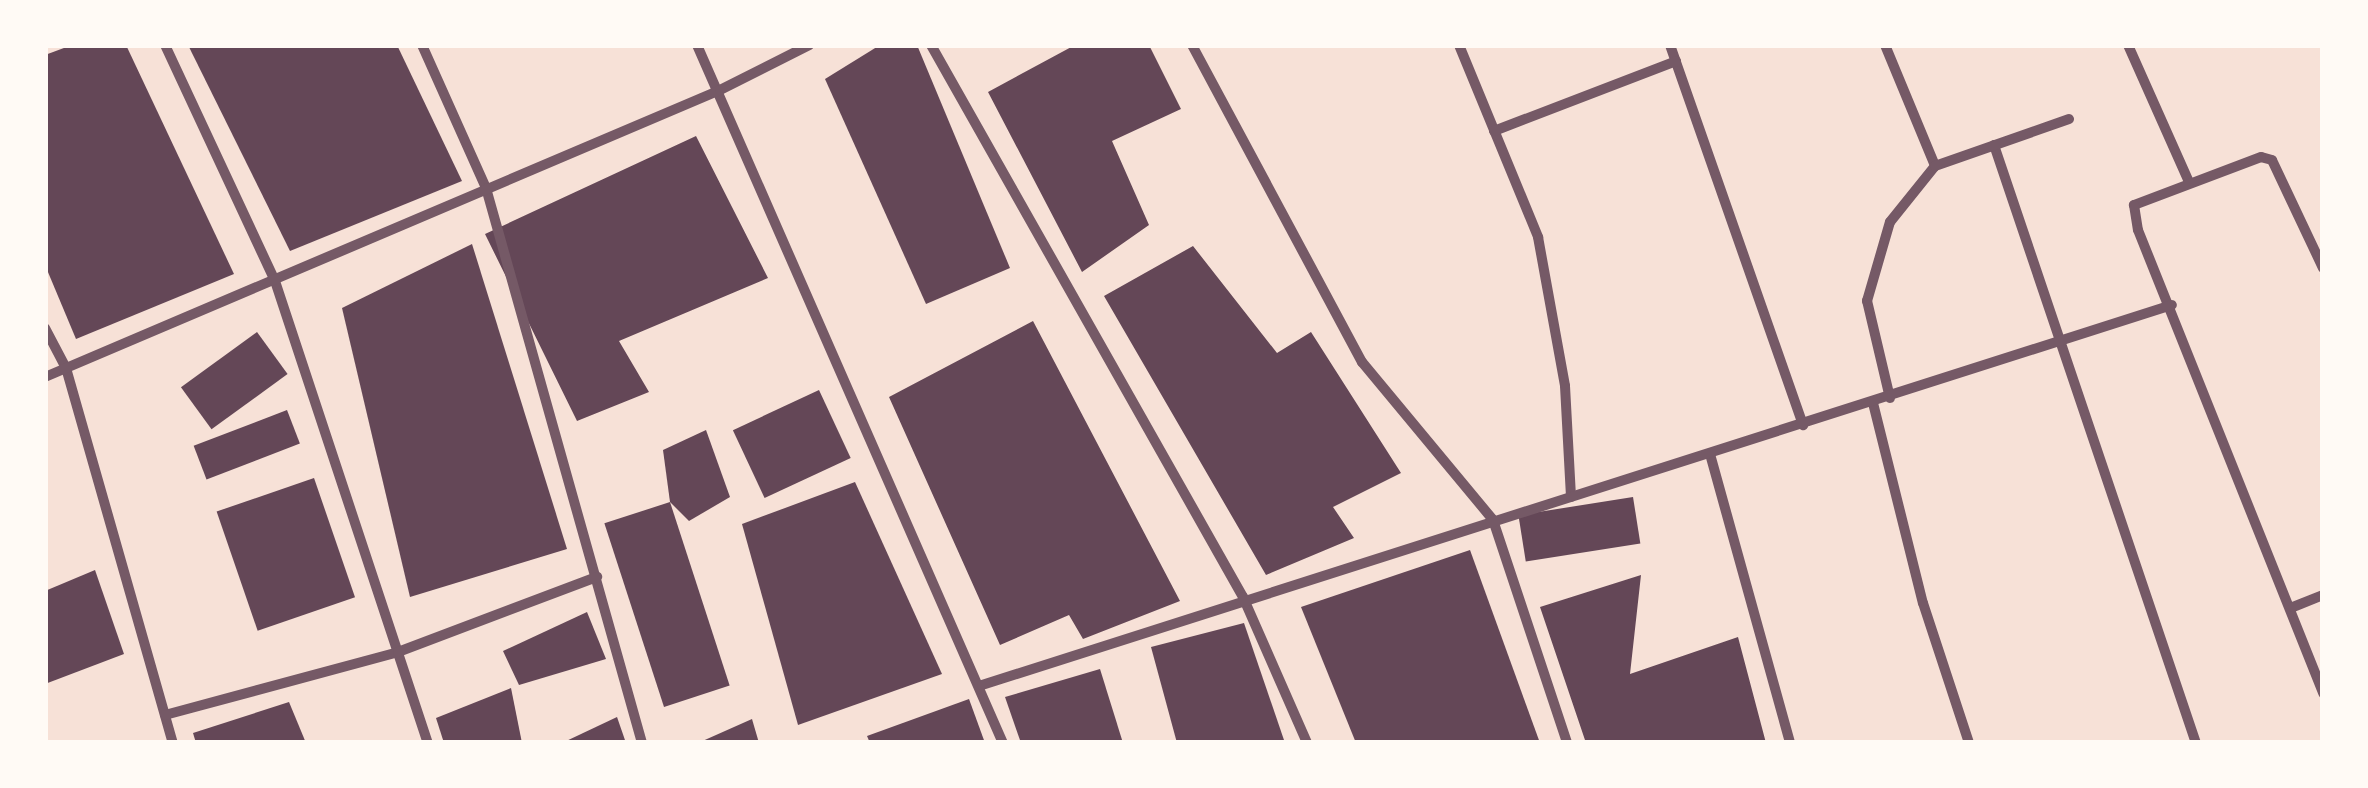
<!DOCTYPE html>
<html>
<head>
<meta charset="utf-8">
<style>
  body { margin:0 }
  #map { position:relative; width:2368px; height:788px; overflow:hidden; background:#f7e1d7; font-family:Figtree,sans-serif }
  div>[style] { position:absolute }
  .building>* { inset:0; background:#644757; transform-origin:0 0 }
  .minor>* { height:10px; margin:-5px; padding:0 5px; transform-origin:5px; border-radius:5px; background:#755966 }
  span { translate:-50% -50%; white-space:nowrap; text-align:center; line-height:1.15; -webkit-text-stroke:8px #fffaf5; paint-order:stroke }
  .frame { position:absolute; inset:0; border:48px solid #fffaf5; pointer-events:none }
</style>
</head>
<body>
<div id="map">
  <div class="building">
    <div style="clip-path:polygon(72px 45px,126px 45px,234px 274px,76px 339px,45px 265px,45px 55px)"></div>
    <div style="clip-path:polygon(188px 45px,397px 45px,462px 181px,290px 251px)"></div>
    <div style="clip-path:polygon(880px 45px,917px 45px,1010px 268px,926px 304px,825px 79px)"></div>
    <div style="clip-path:polygon(1075px 45px,1149px 45px,1181px 109px,1112px 141px,1149px 225px,1082px 272px,988px 92px)"></div>
    <div style="clip-path:polygon(696px 136px,768px 278px,619px 341px,649px 392px,577px 421px,485px 234px)"></div>
    <div style="clip-path:polygon(472px 244px,567px 549px,410px 597px,342px 308px)"></div>
    <div style="clip-path:polygon(1193px 246px,1277px 353px,1311px 332px,1401px 473px,1333px 507px,1354px 538px,1266px 575px,1104px 296px)"></div>
    <div style="clip-path:polygon(1033px 321px,1180px 601px,1083px 639px,1069px 615px,1000px 645px,889px 397px)"></div>
    <div style="left:257px;top:332px;width:52px;height:94px;rotate:54deg"></div>
    <div style="left:819px;top:390px;width:75px;height:95px;rotate:65deg"></div>
    <div style="left:287px;top:410px;width:36px;height:100px;rotate:69deg"></div>
    <div style="clip-path:polygon(706px 430px,730px 497px,689px 521px,670px 502px,663px 450px)"></div>
    <div style="left:314px;top:478px;width:126px;height:103px;rotate:71deg"></div>
    <div style="clip-path:polygon(855px 482px,942px 674px,798px 725px,742px 524px)"></div>
    <div style="left:1633px;top:497px;width:47px;height:116px;rotate:81deg"></div>
    <div style="left:670px;top:502px;width:193px;height:69px;rotate:72deg"></div>
    <div style="clip-path:polygon(1470px 550px,1540px 743px,1356px 743px,1301px 607px)"></div>
    <div style="clip-path:polygon(95px 570px,124px 654px,45px 684px,45px 591px)"></div>
    <div style="clip-path:polygon(1641px 575px,1630px 674px,1738px 637px,1766px 743px,1586px 743px,1540px 607px)"></div>
    <div style="clip-path:polygon(587px 612px,606px 659px,519px 685px,503px 651px)"></div>
    <div style="clip-path:polygon(1244px 623px,1285px 743px,1177px 743px,1151px 647px)"></div>
    <div style="clip-path:polygon(1100px 669px,1123px 743px,1021px 743px,1005px 697px)"></div>
    <div style="clip-path:polygon(511px 688px,522px 743px,444px 743px,436px 718px)"></div>
    <div style="clip-path:polygon(969px 699px,985px 743px,870px 743px,867px 736px)"></div>
    <div style="clip-path:polygon(289px 702px,306px 743px,196px 743px,193px 733px)"></div>
    <div style="clip-path:polygon(617px 717px,626px 743px,562px 743px)"></div>
    <div style="clip-path:polygon(752px 719px,759px 743px,698px 743px)"></div>
  </div>
  <div class="minor">
    <div style="left:165px;top:45px;width:260px;rotate:65deg"></div>
    <div style="left:275px;top:281px;width:487px;rotate:71.7deg"></div>
    <div style="left:422px;top:45px;width:157px;rotate:65.9deg"></div>
    <div style="left:486px;top:188px;width:577px;rotate:74.3deg"></div>
    <div style="left:697px;top:45px;width:762px;rotate:66.33deg"></div>
    <div style="left:931px;top:45px;width:634px;rotate:60.52deg"></div>
    <div style="left:1243px;top:597px;width:159px;rotate:66.3deg"></div>
    <div style="left:1192px;top:45px;width:360px;rotate:61.8deg"></div>
    <div style="left:1362px;top:362px;width:205px;rotate:50.3deg"></div>
    <div style="left:1493px;top:520px;width:235px;rotate:71.6deg"></div>
    <div style="left:1459px;top:45px;width:208px;rotate:67.6deg"></div>
    <div style="left:1538px;top:237px;width:151px;rotate:79.7deg"></div>
    <div style="left:1565px;top:386px;width:111px;rotate:86.9deg"></div>
    <div style="left:1670px;top:45px;width:403px;rotate:70.7deg"></div>
    <div style="left:1885px;top:45px;width:131px;rotate:67.5deg"></div>
    <div style="left:2128px;top:45px;width:150px;rotate:66deg"></div>
    <div style="left:1494px;top:131px;width:195px;rotate:-21deg"></div>
    <div style="left:1994px;top:145px;width:631px;rotate:71.34deg"></div>
    <div style="left:2323px;top:268px;width:119px;rotate:-115.3deg"></div>
    <div style="left:2272px;top:160px;width:11px;rotate:-165deg"></div>
    <div style="left:2261px;top:157px;width:136px;rotate:159.3deg"></div>
    <div style="left:2134px;top:205px;width:25px;rotate:81deg"></div>
    <div style="left:2138px;top:230px;width:499px;rotate:68.2deg"></div>
    <div style="left:45px;top:328px;width:45px;rotate:62.3deg"></div>
    <div style="left:66px;top:368px;width:390px;rotate:74.1deg"></div>
    <div style="left:45px;top:377px;width:733px;rotate:-23.03deg"></div>
    <div style="left:720px;top:90px;width:100px;rotate:-26.8deg"></div>
    <div style="left:1890px;top:398px;width:100px;rotate:-103.3deg"></div>
    <div style="left:1867px;top:301px;width:82px;rotate:-73.8deg"></div>
    <div style="left:1890px;top:222px;width:72px;rotate:-51.2deg"></div>
    <div style="left:1935px;top:166px;width:142px;rotate:-19.3deg"></div>
    <div style="left:1873px;top:403px;width:206px;rotate:76deg"></div>
    <div style="left:1923px;top:603px;width:147px;rotate:71.8deg"></div>
    <div style="left:1710px;top:454px;width:300px;rotate:74.5deg"></div>
    <div style="left:2293px;top:607px;width:32px;rotate:-22deg"></div>
    <div style="left:982px;top:685px;width:1249px;rotate:-17.71deg"></div>
    <div style="left:165px;top:715px;width:241px;rotate:-15.1deg"></div>
    <div style="left:398px;top:652px;width:213px;rotate:-20.7deg"></div>
  </div>
  <div class="frame"></div>
</div>
</body>
</html>
